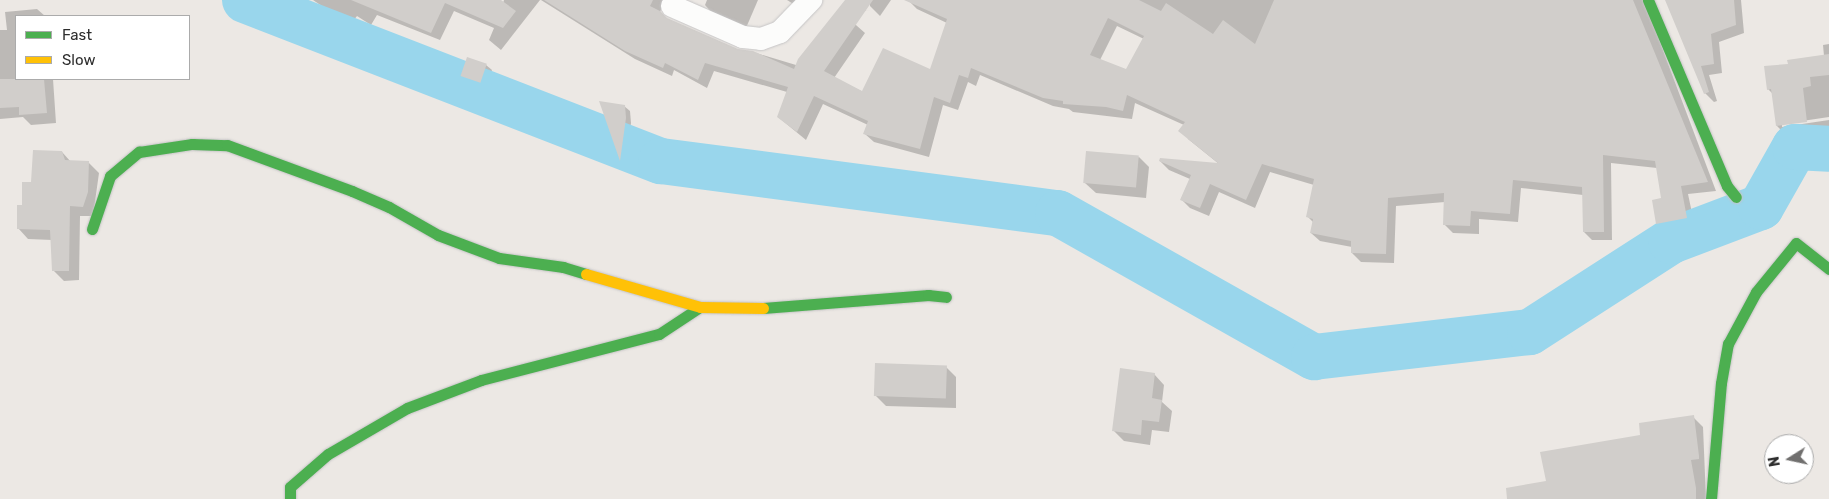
<!DOCTYPE html>
<html>
<head>
<meta charset="utf-8">
<style>
  body { margin:0 }
  #map { position:relative; width:1829px; height:499px; overflow:hidden; background:#ece8e4; font-family:Rubik,sans-serif }
  div>[style] { position:absolute }
  .shadow>* { inset:0; background:#0003 }
  .river>* { height:46px; margin:-23px; padding:0 23px; transform-origin:23px; border-radius:23px; background:#99d6ec }
  .building>* { inset:0; background:#d1cecb; transform-origin:0 0 }
  .roads { filter:drop-shadow(0 0 1px #c5c4c5) drop-shadow(0 0 1px #c5c4c5) }
  .street>* { height:22px; margin:-11px; padding:0 11px; transform-origin:11px; border-radius:11px; background:#fcfcfb }
  .fast>* { height:11px; margin:-5.5px; padding:0 5.5px; transform-origin:5.5px; border-radius:5.5px; background:#4caf50 }
  .slow>* { height:11px; margin:-5.5px; padding:0 5.5px; transform-origin:5.5px; border-radius:5.5px; background:#ffc107 }
  span { translate:-50% -50%; white-space:nowrap; text-align:center; line-height:1.15; -webkit-text-stroke:4px #fff; paint-order:stroke }
  .legend { position:absolute; left:15px; top:15px; width:175px; height:65px; box-sizing:border-box; background:#fff; border:1px solid #ababab; margin:0; padding:6px 9px; list-style:none; font-size:15px; color:#2e2e2e }
  .legend li { display:flex; align-items:center; gap:10px; height:25px }
  .legend b { width:25px; border:1px solid #ababab }
  .north { position:absolute; left:1764px; top:434px; width:50px; height:50px; box-sizing:border-box; background:#fff; border:1px solid #ababab; border-radius:50%; rotate:260deg; font-size:14px; font-weight:700; line-height:20px; text-align:center; color:#2e2e2e }
  .north::after { content:''; display:block; margin:auto; width:18px; height:22px; background:#706f6e; clip-path:polygon(50% 0,100% 100%,50% 72%,0 100%) }
</style>
</head>
<body>
<div id="map">
  <div class="shadow">
    <div style="clip-path:polygon(313px 0,499px 0,503px 3px,504px 0,540px 0,501px 50px,489px 40px,494px 28px,454px 11px,440px 40px,377px 15px,371px 25px,357px 16px,350px 25px)"></div>
    <div style="clip-path:polygon(evenodd,541px 0,665px 0,660px 12px,667px 20px,737px 50px,756px 53px,796px 65px,839px 10px,865px 33px,834px 78px,863px 92px,931px 70px,947px 23px,917px 9px,908px 0,1644px 0,1716px 191px,1688px 194px,1695px 227px,1666px 232px,1658px 224px,1663px 199px,1657px 168px,1611px 163px,1612px 240px,1592px 240px,1584px 232px,1583px 195px,1521px 188px,1518px 222px,1479px 219px,1479px 234px,1453px 233px,1444px 224px,1445px 202px,1396px 206px,1394px 263px,1361px 262px,1352px 253px,1352px 247px,1320px 241px,1311px 233px,1313px 222px,1308px 217px,1314px 185px,1270px 172px,1255px 208px,1219px 192px,1209px 216px,1190px 208px,1181px 199px,1190px 179px,1169px 170px,1160px 161px,1219px 164px,1188px 139px,1184px 125px,1135px 103px,1132px 119px,1073px 112px,1069px 109px,1053px 106px,980px 75px,976px 86px,968px 82px,958px 110px,943px 105px,929px 157px,874px 142px,865px 134px,868px 125px,823px 104px,806px 140px,778px 117px,787px 92px,714px 71px,707px 88px,674px 70px,672px 76px,635px 59px,541px 0,1117px 26px,1144px 39px,1127px 70px,1100px 60px,1117px 26px)"></div>
    <div style="clip-path:polygon(707px 0,758px 0,746px 28px,713px 14px,705px 5px)"></div>
    <div style="clip-path:polygon(787px 0,797px 0,795px 5px)"></div>
    <div style="clip-path:polygon(870px 0,891px 0,880px 16px,870px 6px)"></div>
    <div style="clip-path:polygon(1666px 0,1741px 0,1744px 33px,1719px 42px,1722px 73px,1709px 75px,1717px 101px,1714px 102px,1705px 93px)"></div>
    <div style="clip-path:polygon(37px 9px,45px 16px,16px 16px,16px 79px,53px 79px,56px 123px,31px 125px,23px 117px,0 119px,0 30px,7px 30px,5px 12px)"></div>
    <div style="clip-path:polygon(1829px 44px,1829px 117px,1782px 124px,1782px 127px,1829px 120px,1829px 127px,1785px 134px,1777px 126px,1773px 94px,1768px 89px,1824px 56px,1823px 45px)"></div>
    <div style="clip-path:polygon(486px 65px,492px 70px,486px 87px,467px 81px,462px 76px)"></div>
    <div style="clip-path:polygon(601px 103px,624px 106px,630px 111px,631px 123px,625px 164px,621px 161px)"></div>
    <div style="clip-path:polygon(62px 152px,71px 162px,88px 162px,99px 173px,93px 216px,80px 216px,79px 280px,64px 281px,53px 270px,52px 240px,28px 239px,18px 228px,23px 206px,33px 183px)"></div>
    <div style="clip-path:polygon(1139px 157px,1149px 167px,1146px 198px,1096px 193px,1085px 183px)"></div>
    <div style="clip-path:polygon(946px 367px,956px 377px,956px 408px,886px 406px,875px 395px)"></div>
    <div style="clip-path:polygon(1154px 374px,1164px 385px,1162px 402px,1172px 411px,1169px 432px,1152px 430px,1150px 445px,1124px 441px,1114px 431px)"></div>
    <div style="clip-path:polygon(1693px 417px,1703px 427px,1706px 499px,1520px 499px,1548px 482px,1641px 436px)"></div>
  </div>
  <div class="river">
    <div style="left:245px;top:0;width:446px;rotate:21.2deg"></div>
    <div style="left:661px;top:161px;width:400px;rotate:7.5deg"></div>
    <div style="left:1058px;top:213px;width:294px;rotate:29.4deg"></div>
    <div style="left:1314px;top:357px;width:217px;rotate:-6.6deg"></div>
    <div style="left:1530px;top:332px;width:168px;rotate:-32.8deg"></div>
    <div style="left:1671px;top:241px;width:96px;rotate:-20.7deg"></div>
    <div style="left:1761px;top:207px;width:69px;rotate:-60.5deg"></div>
    <div style="left:1795px;top:147px;width:34px;rotate:3deg"></div>
  </div>
  <div class="building">
    <div style="clip-path:polygon(351px 0,501px 0,516px 11px,503px 28px,445px 3px,431px 33px)"></div>
    <div style="clip-path:polygon(evenodd,544px 0,653px 0,650px 6px,660px 11px,667px 18px,738px 49px,753px 51px,794px 69px,798px 59px,845px 0,873px 0,824px 71px,862px 91px,883px 48px,930px 69px,947px 19px,904px 0,1139px 0,1161px 11px,1166px 3px,1213px 34px,1223px 20px,1255px 44px,1274px 0,1633px 0,1708px 182px,1681px 186px,1687px 218px,1656px 224px,1652px 200px,1661px 198px,1655px 161px,1603px 155px,1604px 232px,1583px 232px,1582px 187px,1513px 180px,1510px 214px,1471px 211px,1470px 226px,1443px 225px,1444px 193px,1388px 198px,1386px 254px,1351px 253px,1351px 241px,1310px 233px,1313px 219px,1306px 217px,1314px 179px,1262px 164px,1246px 200px,1210px 184px,1200px 208px,1180px 200px,1191px 175px,1159px 161px,1160px 158px,1218px 163px,1178px 131px,1185px 122px,1127px 95px,1123px 111px,1106px 107px,1063px 104px,1063px 101px,1043px 98px,971px 68px,968px 78px,959px 75px,950px 103px,934px 97px,920px 149px,863px 134px,868px 121px,814px 96px,797px 132px,777px 117px,788px 87px,705px 63px,698px 80px,665px 63px,663px 68px,625px 51px,544px 0,1108px 18px,1144px 36px,1126px 69px,1090px 55px,1108px 18px)"></div>
    <div style="clip-path:polygon(1665px 0,1734px 0,1736px 25px,1711px 34px,1714px 64px,1701px 66px,1709px 92px,1704px 94px)"></div>
    <div style="clip-path:polygon(1829px 54px,1829px 75px,1810px 77px,1811px 86px,1803px 88px,1807px 122px,1776px 126px,1771px 89px,1767px 90px,1764px 66px,1788px 64px,1787px 60px)"></div>
    <div style="left:467px;top:57px;width:21px;height:20px;rotate:19deg"></div>
    <div style="clip-path:polygon(0 79px,44px 79px,47px 113px,19px 115px,19px 107px,0 108px)"></div>
    <div style="clip-path:polygon(599px 101px,625px 105px,626px 118px,620px 161px)"></div>
    <div style="clip-path:polygon(33px 150px,62px 151px,65px 160px,89px 161px,88px 192px,83px 207px,70px 206px,69px 271px,52px 271px,50px 230px,17px 229px,17px 205px,22px 205px,22px 182px,31px 182px)"></div>
    <div style="left:1086px;top:151px;width:53px;height:32px;rotate:5deg"></div>
    <div style="left:875px;top:363px;width:72px;height:33px;rotate:2deg"></div>
    <div style="clip-path:polygon(1120px 368px,1155px 373px,1152px 398px,1162px 400px,1159px 422px,1142px 420px,1141px 435px,1112px 431px)"></div>
    <div style="clip-path:polygon(1694px 415px,1699px 456px,1699px 459px,1691px 460px,1696px 488px,1696px 499px,1507px 499px,1506px 488px,1546px 481px,1540px 452px,1640px 435px,1639px 423px)"></div>
  </div>
  <div class="roads">
    <div class="street">
      <div style="left:672px;top:6px;width:77px;rotate:23.6deg"></div>
      <div style="left:743px;top:37px;width:18px;rotate:6deg"></div>
      <div style="left:761px;top:39px;width:20px;rotate:-20deg"></div>
      <div style="left:780px;top:32px;width:45px;rotate:-45.9deg"></div>
    </div>
    <div class="fast">
      <div style="left:1648px;top:0;width:202px;rotate:67deg"></div>
      <div style="left:1727px;top:186px;width:14px;rotate:51deg"></div>
      <div style="left:92px;top:229px;width:56px;rotate:-71.2deg"></div>
      <div style="left:110px;top:176px;width:38px;rotate:-40deg"></div>
      <div style="left:139px;top:152px;width:54px;rotate:-8.6deg"></div>
      <div style="left:192px;top:144px;width:35px;rotate:2deg"></div>
      <div style="left:227px;top:145px;width:133px;rotate:20.2deg"></div>
      <div style="left:352px;top:191px;width:40px;rotate:23.4deg"></div>
      <div style="left:389px;top:207px;width:56px;rotate:29.7deg"></div>
      <div style="left:438px;top:235px;width:65px;rotate:20.7deg"></div>
      <div style="left:499px;top:258px;width:65px;rotate:8deg"></div>
      <div style="left:563px;top:267px;width:24px;rotate:17deg"></div>
      <div style="left:763px;top:308px;width:166px;rotate:-4.5deg"></div>
      <div style="left:928px;top:295px;width:18px;rotate:6deg"></div>
      <div style="left:290px;top:499px;width:12px;rotate:-90deg"></div>
      <div style="left:290px;top:487px;width:50px;rotate:-41deg"></div>
      <div style="left:328px;top:454px;width:91px;rotate:-30.2deg"></div>
      <div style="left:407px;top:408px;width:79px;rotate:-20.7deg"></div>
      <div style="left:481px;top:380px;width:184px;rotate:-14.5deg"></div>
      <div style="left:659px;top:334px;width:49px;rotate:-33.4deg"></div>
      <div style="left:1711px;top:499px;width:116px;rotate:-85.1deg"></div>
      <div style="left:1721px;top:383px;width:40px;rotate:-80deg"></div>
      <div style="left:1728px;top:344px;width:59px;rotate:-61.7deg"></div>
      <div style="left:1756px;top:292px;width:63px;rotate:-50.8deg"></div>
      <div style="left:1796px;top:243px;width:42px;rotate:38.2deg"></div>
    </div>
    <div class="slow">
      <div style="left:586px;top:274px;width:119px;rotate:16.1deg"></div>
      <div style="left:700px;top:307px;width:63px;rotate:0.9deg"></div>
    </div>
  </div>
  <ul class="legend">
  <li><b style="height:6px;background:#4caf50"></b>Fast</li>
  <li><b style="height:6px;background:#ffc107"></b>Slow</li>
  </ul>
  <div class="north">N</div>
</div>
</body>
</html>
